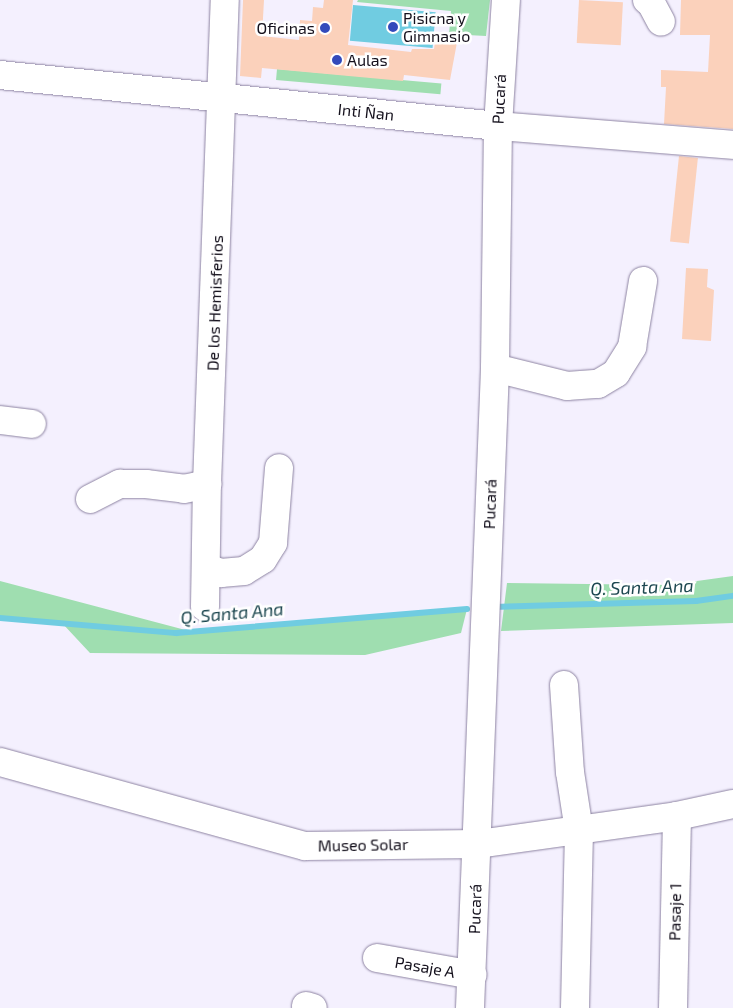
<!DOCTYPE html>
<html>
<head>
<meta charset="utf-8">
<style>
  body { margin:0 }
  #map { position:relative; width:733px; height:1008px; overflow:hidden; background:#f4f0fe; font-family:"Exo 2",sans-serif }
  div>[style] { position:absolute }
  .green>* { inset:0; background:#9fdeb0; transform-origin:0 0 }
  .water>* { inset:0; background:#70cce1; transform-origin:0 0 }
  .stream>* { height:6px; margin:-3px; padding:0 3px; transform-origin:3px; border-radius:3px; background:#70cce1 }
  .building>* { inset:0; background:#fbd1bb; transform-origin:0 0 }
  .roads { filter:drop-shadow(0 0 1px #8d83a2) drop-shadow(0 0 1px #8d83a2) }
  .minor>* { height:28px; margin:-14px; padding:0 14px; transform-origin:14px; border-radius:14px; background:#fff }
  .dots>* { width:14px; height:14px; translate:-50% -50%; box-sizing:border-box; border:2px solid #fff; border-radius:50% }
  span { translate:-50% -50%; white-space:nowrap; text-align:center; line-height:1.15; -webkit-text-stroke:5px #fff; paint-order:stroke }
  .poi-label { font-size:16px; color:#14101c }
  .left { translate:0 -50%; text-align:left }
  .right { translate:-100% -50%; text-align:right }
  .street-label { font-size:16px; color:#14101c }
  .water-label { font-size:18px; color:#1d4750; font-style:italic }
</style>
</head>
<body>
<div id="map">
  <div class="green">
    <div style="clip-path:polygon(358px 0,490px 0,486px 36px,449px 34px,451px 11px,357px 2px)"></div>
    <div style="left:277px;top:69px;width:165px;height:11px;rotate:5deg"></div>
    <div style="clip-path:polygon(733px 576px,733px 623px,501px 631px,507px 583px,668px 585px)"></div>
    <div style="clip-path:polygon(0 581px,193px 632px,467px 609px,461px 633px,365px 655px,90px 653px,62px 623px,0 618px)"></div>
  </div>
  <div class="water">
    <div style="left:353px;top:5px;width:83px;height:36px;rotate:5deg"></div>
  </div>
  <div class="stream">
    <div style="left:492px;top:607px;width:204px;rotate:-1.7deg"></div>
    <div style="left:696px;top:601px;width:37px;rotate:-8deg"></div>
    <div style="left:0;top:618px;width:177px;rotate:4.9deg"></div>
    <div style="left:176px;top:633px;width:292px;rotate:-4.7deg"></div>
  </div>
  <div class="building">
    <div style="clip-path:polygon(243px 0,264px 0,262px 36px,299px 40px,300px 20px,312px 21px,313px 7px,323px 8px,324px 0,353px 0,348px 45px,411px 52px,412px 49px,434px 49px,436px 36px,458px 37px,450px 80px,404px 75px,403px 81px,262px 68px,261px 78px,240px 76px)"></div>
    <div style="left:579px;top:0;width:44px;height:43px;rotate:3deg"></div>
    <div style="clip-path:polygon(681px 0,733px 0,733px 129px,664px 124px,666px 87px,661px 87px,661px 70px,708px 72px,710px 35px,680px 35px)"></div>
    <div style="left:679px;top:156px;width:19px;height:86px;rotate:6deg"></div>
    <div style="clip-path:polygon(686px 268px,708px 269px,707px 287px,714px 290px,711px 341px,682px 339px)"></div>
  </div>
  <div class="roads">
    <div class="minor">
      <div style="left:647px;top:0;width:5px;rotate:37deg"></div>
      <div style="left:651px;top:3px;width:21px;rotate:62deg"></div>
      <div style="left:0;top:75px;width:501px;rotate:5.85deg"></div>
      <div style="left:498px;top:126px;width:236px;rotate:4.6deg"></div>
      <div style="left:495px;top:368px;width:74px;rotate:14deg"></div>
      <div style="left:567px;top:386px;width:31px;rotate:-4deg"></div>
      <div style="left:598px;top:384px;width:21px;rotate:-31deg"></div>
      <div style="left:616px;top:373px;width:31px;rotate:-58deg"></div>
      <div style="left:632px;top:347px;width:67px;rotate:-80.5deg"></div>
      <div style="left:0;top:420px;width:32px;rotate:7deg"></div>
      <div style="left:90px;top:499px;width:34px;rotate:-27deg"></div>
      <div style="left:120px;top:484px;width:26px"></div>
      <div style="left:146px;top:484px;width:38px;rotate:7deg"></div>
      <div style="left:184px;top:489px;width:24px;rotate:-12deg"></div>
      <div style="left:207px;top:568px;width:15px;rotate:20deg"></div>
      <div style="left:221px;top:573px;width:23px;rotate:-5deg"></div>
      <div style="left:244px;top:571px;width:22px;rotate:-32deg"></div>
      <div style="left:263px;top:559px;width:19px;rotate:-58deg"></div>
      <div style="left:273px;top:543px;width:75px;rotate:-85.4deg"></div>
      <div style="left:205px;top:607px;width:123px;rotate:-89.1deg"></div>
      <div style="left:207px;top:484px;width:484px;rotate:-87.9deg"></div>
      <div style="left:564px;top:685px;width:87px;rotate:86.1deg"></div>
      <div style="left:570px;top:772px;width:60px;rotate:81.3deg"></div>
      <div style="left:579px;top:831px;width:177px;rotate:91.3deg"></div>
      <div style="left:0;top:762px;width:316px;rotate:15.4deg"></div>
      <div style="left:305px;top:846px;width:173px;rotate:-0.7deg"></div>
      <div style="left:478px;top:844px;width:201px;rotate:-8deg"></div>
      <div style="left:677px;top:816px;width:57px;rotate:-12.1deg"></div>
      <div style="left:377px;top:958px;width:97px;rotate:10deg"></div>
      <div style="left:306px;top:1006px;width:7px;rotate:16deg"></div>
      <div style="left:470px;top:1008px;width:640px;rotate:-87.76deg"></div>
      <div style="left:495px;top:368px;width:242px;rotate:-89.3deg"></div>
      <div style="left:498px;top:126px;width:126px;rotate:-86.4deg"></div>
      <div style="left:673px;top:1008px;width:192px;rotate:-88.8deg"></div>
    </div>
  </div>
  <div class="dots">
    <div style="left:393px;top:27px;background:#334abb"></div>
    <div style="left:325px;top:28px;background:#334abb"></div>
    <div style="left:337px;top:60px;background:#334abb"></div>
  </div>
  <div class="poi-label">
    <span class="left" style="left:403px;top:27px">Pisicna y<br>Gimnasio</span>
    <span class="right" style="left:315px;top:28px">Oficinas</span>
    <span class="left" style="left:347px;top:60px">Aulas</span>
  </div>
  <div class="street-label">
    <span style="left:499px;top:99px;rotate:-87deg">Pucará</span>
    <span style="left:366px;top:112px;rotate:6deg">Inti Ñan</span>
    <span style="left:215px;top:303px;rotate:-88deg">De los Hemisferios</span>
    <span style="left:490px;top:504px;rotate:-88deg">Pucará</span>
    <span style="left:363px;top:845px;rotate:-1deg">Museo Solar</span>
    <span style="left:475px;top:909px;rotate:-88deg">Pucará</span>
    <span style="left:675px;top:912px;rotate:-89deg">Pasaje 1</span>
    <span style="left:425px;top:967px;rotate:10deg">Pasaje A</span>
  </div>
  <div class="water-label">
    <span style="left:642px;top:587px;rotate:-2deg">Q. Santa Ana</span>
    <span style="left:232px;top:613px;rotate:-5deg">Q. Santa Ana</span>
  </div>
</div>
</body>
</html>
